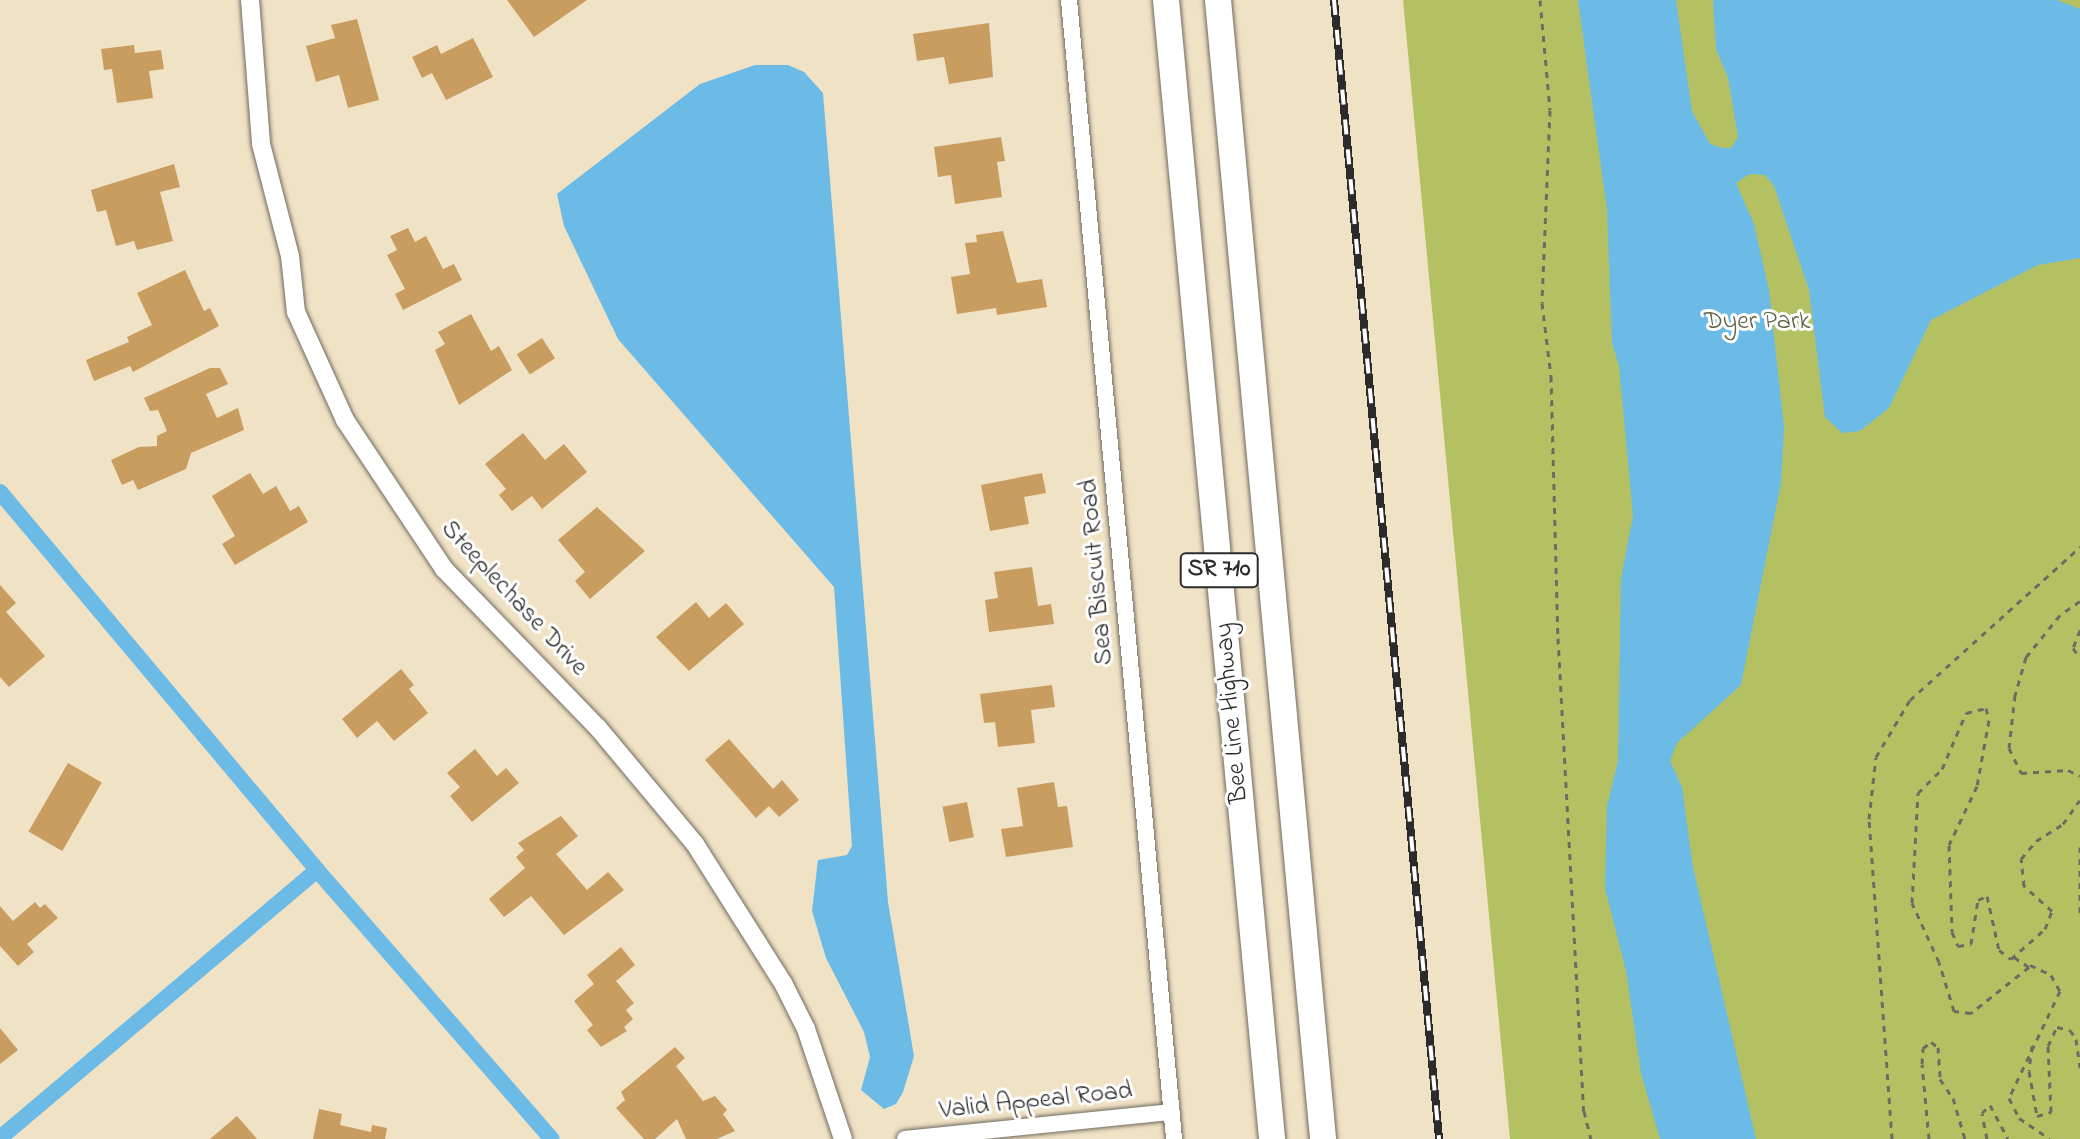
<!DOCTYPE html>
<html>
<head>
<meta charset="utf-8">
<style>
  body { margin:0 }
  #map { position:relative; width:2080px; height:1139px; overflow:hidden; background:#f0e2c5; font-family:"Indie Flower",sans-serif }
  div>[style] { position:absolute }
  .green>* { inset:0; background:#b3c163 }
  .water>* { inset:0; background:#6cbae6 }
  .canal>* { height:16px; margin:-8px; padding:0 8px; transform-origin:8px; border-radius:8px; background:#6cbae6 }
  .building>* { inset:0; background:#c99d60; transform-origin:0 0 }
  .path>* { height:3px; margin-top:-1.5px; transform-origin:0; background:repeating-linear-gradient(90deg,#706b61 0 6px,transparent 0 12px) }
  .roads { filter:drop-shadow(0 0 2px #706b61) drop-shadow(0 0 2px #706b61) }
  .minor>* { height:16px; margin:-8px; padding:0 8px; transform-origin:8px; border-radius:8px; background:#fff }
  .tertiary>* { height:18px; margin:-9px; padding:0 9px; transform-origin:9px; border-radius:9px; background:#fff }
  .trunk>* { height:26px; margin:-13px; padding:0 13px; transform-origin:13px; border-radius:13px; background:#fff }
  .rail>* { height:8px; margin-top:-4px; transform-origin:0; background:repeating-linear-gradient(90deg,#fff 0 15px,#2b2b2b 0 30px); box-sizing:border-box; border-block:2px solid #2b2b2b }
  span { translate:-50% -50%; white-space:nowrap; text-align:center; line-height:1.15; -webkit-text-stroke:6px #fff; paint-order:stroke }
  .shield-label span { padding:2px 6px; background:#fff; border:2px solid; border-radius:6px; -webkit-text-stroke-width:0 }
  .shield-label { font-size:24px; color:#2b2b2b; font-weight:700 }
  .park-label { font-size:26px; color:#5b603f }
  .street-label { font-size:26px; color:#2b2b2b }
</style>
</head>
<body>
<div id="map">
  <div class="green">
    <div style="clip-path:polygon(1403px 0,2080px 0,2080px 1139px,1510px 1139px)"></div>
  </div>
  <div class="water">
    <div style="clip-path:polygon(1578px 0,1676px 0,1692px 111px,1710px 144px,1722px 148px,1731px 148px,1738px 137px,1728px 78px,1716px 49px,1713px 0,2057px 0,2080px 9px,2080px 258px,2038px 265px,1931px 320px,1889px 408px,1860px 431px,1842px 433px,1825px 417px,1809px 290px,1774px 186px,1765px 175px,1750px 174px,1736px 183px,1754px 224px,1769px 290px,1784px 427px,1781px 483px,1741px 685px,1677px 743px,1670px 761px,1682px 787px,1693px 867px,1756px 1139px,1660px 1139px,1641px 1073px,1626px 971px,1605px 888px,1607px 806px,1618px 761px,1621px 578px,1633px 516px,1619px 366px,1612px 343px,1607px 210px)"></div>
    <div style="clip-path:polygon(755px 65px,788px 65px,804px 72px,823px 93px,888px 902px,914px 1056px,903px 1092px,896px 1104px,884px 1109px,861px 1090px,870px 1057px,864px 1032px,826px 958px,812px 911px,818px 860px,847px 855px,852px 846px,834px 587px,618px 339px,564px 226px,557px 194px,700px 84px)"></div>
  </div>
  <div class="canal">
    <div style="left:0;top:492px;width:493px;rotate:50deg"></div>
    <div style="left:317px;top:870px;width:357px;rotate:48.9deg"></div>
    <div style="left:0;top:1138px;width:415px;rotate:-40.2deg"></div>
  </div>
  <div class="building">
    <div style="clip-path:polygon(507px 0,587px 0,534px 37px)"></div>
    <div style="clip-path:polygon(357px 19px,379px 100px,348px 108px,339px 75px,316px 82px,306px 46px,335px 38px,331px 25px)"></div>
    <div style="clip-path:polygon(989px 23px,993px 77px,949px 84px,944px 57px,917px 61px,913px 34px)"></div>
    <div style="clip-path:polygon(473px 38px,493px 77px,446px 100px,432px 73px,422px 78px,412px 57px,437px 45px,441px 54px)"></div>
    <div style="clip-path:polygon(134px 45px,135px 53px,161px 50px,164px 69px,149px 71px,153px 98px,117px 103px,112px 69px,104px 70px,101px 49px)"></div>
    <div style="clip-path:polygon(1001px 137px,1005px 161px,997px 162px,1002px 197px,955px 204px,951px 175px,938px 177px,934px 147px)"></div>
    <div style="clip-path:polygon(174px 164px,180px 187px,160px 192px,173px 241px,137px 250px,134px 241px,116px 246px,106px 210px,97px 212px,91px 190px)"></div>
    <div style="clip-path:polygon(408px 228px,415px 242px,426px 236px,443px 269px,454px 264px,462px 280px,403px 310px,395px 294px,405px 289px,387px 255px,397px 250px,390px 236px)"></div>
    <div style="clip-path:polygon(1003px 231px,1017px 283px,1042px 279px,1047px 307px,997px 315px,996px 308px,957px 314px,951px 277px,970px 274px,965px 243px,977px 242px,976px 235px)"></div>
    <div style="clip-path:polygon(185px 270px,204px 311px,210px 308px,219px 326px,133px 372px,130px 366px,94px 381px,86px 360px,129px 342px,127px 337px,152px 325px,137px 293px)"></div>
    <div style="clip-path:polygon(471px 314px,491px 351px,499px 346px,512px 370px,459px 405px,435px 350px,445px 344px,438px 332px)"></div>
    <div style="left:542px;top:338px;width:24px;height:30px;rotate:57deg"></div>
    <div style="clip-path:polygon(210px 368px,220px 368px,228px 384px,206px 394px,217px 418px,238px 408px,244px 430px,191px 453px,186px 469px,138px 490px,133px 480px,122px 485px,111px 460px,139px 447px,157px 446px,157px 436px,167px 431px,158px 410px,150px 411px,144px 398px)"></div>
    <div style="clip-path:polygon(523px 433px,545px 460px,564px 444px,587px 472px,542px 509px,532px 496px,512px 511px,499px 495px,506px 489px,485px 464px)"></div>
    <div style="clip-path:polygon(250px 473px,263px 494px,276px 486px,290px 511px,299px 506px,308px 522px,235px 565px,222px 544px,235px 536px,212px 496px)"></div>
    <div style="clip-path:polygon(1042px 473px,1046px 493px,1024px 497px,1029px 524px,990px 531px,981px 485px)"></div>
    <div style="clip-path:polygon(597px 507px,645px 551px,590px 599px,575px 581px,585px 572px,558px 540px)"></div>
    <div style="clip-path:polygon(1032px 567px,1038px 606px,1051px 604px,1054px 624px,989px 632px,985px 600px,998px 598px,994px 572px)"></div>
    <div style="clip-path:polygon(0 585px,16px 603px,6px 612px,45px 656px,9px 687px,0 677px)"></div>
    <div style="clip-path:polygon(696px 602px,709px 618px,726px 603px,744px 624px,689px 671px,656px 637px)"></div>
    <div style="clip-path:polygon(401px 669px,414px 685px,409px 689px,428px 713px,394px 741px,377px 721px,357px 738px,342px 719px)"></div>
    <div style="clip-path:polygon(1052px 685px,1055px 707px,1031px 710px,1035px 743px,998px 747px,995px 722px,984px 723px,980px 694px)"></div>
    <div style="clip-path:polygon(729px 739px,773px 789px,782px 780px,799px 800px,779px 817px,769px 806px,756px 818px,705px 760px)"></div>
    <div style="clip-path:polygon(475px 749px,497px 776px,506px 768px,519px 783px,472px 822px,450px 796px,460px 787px,447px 773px)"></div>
    <div style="left:68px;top:763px;width:39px;height:79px;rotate:30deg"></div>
    <div style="clip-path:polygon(1054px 782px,1058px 807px,1067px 806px,1073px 847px,1006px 857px,1001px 829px,1023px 826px,1017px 788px)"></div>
    <div style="left:967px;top:802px;width:36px;height:25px;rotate:79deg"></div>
    <div style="clip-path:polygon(561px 816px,578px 836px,556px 854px,587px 890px,608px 872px,624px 890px,564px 935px,531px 896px,504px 917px,489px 899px,525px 868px,516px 857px,524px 850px,518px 843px)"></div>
    <div style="clip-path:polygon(35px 902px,40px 908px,45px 904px,58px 918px,27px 944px,34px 952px,18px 966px,0 946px,0 906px,13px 921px)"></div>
    <div style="clip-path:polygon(621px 947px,635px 965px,616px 981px,634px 1003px,626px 1010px,633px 1019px,624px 1027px,627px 1031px,601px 1047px,587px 1030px,593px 1025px,574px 1001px,594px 984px,587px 975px)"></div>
    <div style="clip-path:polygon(0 1028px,18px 1050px,0 1064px)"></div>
    <div style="clip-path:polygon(675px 1047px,685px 1058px,676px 1066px,703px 1101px,715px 1096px,727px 1110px,723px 1114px,735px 1131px,717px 1139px,686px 1139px,677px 1119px,655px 1139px,644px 1139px,616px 1108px,625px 1100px,621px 1092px)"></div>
    <div style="clip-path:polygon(319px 1109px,342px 1114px,340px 1125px,371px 1132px,372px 1125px,387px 1128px,385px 1139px,313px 1139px)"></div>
    <div style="clip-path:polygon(237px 1116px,257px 1139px,210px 1139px)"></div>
  </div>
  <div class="path">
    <div style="left:1540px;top:0;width:110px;rotate:84.8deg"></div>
    <div style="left:1550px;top:110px;width:193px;rotate:92.4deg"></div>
    <div style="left:1542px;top:303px;width:74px;rotate:83deg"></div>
    <div style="left:1551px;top:376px;width:262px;rotate:88.5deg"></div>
    <div style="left:1558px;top:638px;width:474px;rotate:86.9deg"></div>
    <div style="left:1584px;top:1111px;width:29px;rotate:76deg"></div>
    <div style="left:2080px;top:601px;width:24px;rotate:145deg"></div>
    <div style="left:2060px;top:615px;width:54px;rotate:129deg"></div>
    <div style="left:2026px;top:657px;width:40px;rotate:106deg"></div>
    <div style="left:2015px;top:695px;width:53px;rotate:96.5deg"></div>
    <div style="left:2009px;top:748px;width:28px;rotate:64deg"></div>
    <div style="left:2021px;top:773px;width:47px;rotate:-3.7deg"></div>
    <div style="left:2068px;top:770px;width:13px;rotate:27deg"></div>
    <div style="left:2080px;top:630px;width:19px;rotate:111deg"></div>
    <div style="left:2073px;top:648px;width:12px;rotate:55deg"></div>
    <div style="left:2080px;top:847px;width:68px;rotate:90deg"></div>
    <div style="left:2014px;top:957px;width:18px;rotate:34deg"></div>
    <div style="left:2029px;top:967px;width:74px;rotate:141.6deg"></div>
    <div style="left:1971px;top:1013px;width:17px;rotate:-173deg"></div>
    <div style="left:1954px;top:1011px;width:51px;rotate:-107deg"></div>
    <div style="left:1939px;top:962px;width:65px;rotate:-114.6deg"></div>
    <div style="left:1912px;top:903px;width:110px;rotate:-86.9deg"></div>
    <div style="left:1918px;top:793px;width:34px;rotate:-45deg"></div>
    <div style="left:1942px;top:769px;width:61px;rotate:-66.8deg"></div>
    <div style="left:1966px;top:713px;width:21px;rotate:-14deg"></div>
    <div style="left:1986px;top:708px;width:12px;rotate:76deg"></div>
    <div style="left:1989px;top:720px;width:67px;rotate:100.3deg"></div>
    <div style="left:1977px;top:786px;width:65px;rotate:115.4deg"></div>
    <div style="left:1949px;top:845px;width:87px;rotate:88deg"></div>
    <div style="left:1952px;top:932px;width:15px;rotate:67deg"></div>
    <div style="left:1958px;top:946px;width:13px;rotate:-9deg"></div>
    <div style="left:1971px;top:944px;width:45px;rotate:-81deg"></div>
    <div style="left:1978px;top:900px;width:10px;rotate:-24deg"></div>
    <div style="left:1987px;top:896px;width:55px;rotate:77.5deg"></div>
    <div style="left:1999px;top:950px;width:15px;rotate:37deg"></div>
    <div style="left:2011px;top:959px;width:45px;rotate:-41.4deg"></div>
    <div style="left:2045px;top:929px;width:19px;rotate:-69deg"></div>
    <div style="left:2052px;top:911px;width:38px;rotate:-138deg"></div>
    <div style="left:2024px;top:886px;width:27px;rotate:-96deg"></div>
    <div style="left:2021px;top:859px;width:23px;rotate:-50deg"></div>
    <div style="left:2036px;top:841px;width:32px;rotate:-32deg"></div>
    <div style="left:2063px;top:824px;width:29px;rotate:-55deg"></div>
    <div style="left:2030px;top:965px;width:23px;rotate:25deg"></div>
    <div style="left:2051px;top:975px;width:18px;rotate:61deg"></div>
    <div style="left:2060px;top:991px;width:119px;rotate:115.5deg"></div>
    <div style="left:2009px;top:1098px;width:22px;rotate:63deg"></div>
    <div style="left:2019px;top:1118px;width:37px;rotate:34deg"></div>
    <div style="left:2032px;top:1046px;width:25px;rotate:97deg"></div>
    <div style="left:2029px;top:1071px;width:46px;rotate:79.9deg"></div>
    <div style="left:2037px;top:1116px;width:15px;rotate:-16deg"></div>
    <div style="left:2051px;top:1112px;width:66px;rotate:-92.6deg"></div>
    <div style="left:2048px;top:1046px;width:21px;rotate:-65deg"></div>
    <div style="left:2057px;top:1027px;width:13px;rotate:13deg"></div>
    <div style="left:2070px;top:1030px;width:11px;rotate:56deg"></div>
    <div style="left:2076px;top:1039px;width:29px;rotate:82deg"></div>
    <div style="left:1892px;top:1139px;width:321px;rotate:-94.1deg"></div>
    <div style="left:1869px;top:819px;width:62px;rotate:-83.6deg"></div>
    <div style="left:1876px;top:757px;width:66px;rotate:-59.2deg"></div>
    <div style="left:1910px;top:700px;width:229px;rotate:-42deg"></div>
    <div style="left:1929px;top:1139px;width:75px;rotate:-95.3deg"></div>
    <div style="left:1922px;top:1064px;width:16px;rotate:-86deg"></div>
    <div style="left:1923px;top:1048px;width:10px;rotate:-37deg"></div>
    <div style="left:1931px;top:1042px;width:9px;rotate:36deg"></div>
    <div style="left:1938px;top:1047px;width:32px;rotate:86deg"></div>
    <div style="left:1940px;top:1079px;width:23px;rotate:56deg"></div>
    <div style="left:1953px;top:1098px;width:43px;rotate:73.7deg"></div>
    <div style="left:1987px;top:1139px;width:26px;rotate:-101deg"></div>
    <div style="left:1982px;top:1113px;width:11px;rotate:-45deg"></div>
    <div style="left:1990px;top:1105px;width:38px;rotate:62deg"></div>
  </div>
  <div class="roads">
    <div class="minor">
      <div style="left:1069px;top:0;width:1144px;rotate:84.73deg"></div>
      <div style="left:905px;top:1139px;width:268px;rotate:-5.8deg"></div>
    </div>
    <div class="tertiary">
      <div style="left:250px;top:0;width:144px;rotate:85.6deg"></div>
      <div style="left:261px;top:144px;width:116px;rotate:75.5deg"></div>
      <div style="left:290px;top:256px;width:56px;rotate:83.9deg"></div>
      <div style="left:296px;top:312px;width:119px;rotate:65.6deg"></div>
      <div style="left:345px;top:420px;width:179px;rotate:56.4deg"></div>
      <div style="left:444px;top:569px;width:221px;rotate:45.9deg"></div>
      <div style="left:598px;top:728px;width:151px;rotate:50.1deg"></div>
      <div style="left:695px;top:844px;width:167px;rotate:57.7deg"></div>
      <div style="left:784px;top:985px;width:49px;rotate:63.4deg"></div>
      <div style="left:806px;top:1029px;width:116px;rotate:71.4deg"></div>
    </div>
    <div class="trunk">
      <div style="left:1166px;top:0;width:1144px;rotate:84.68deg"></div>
      <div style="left:1218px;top:0;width:1144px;rotate:84.73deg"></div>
    </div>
  </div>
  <div class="rail">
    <div style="left:1334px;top:0;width:1144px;rotate:84.73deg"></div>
  </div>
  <div class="shield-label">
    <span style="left:1219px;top:570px">SR 710</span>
  </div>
  <div class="park-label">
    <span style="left:1757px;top:323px">Dyer Park</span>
  </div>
  <div class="street-label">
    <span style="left:1098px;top:572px;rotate:-95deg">Sea Biscuit Road</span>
    <span style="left:513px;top:599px;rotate:47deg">Steeplechase Drive</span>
    <span style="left:1233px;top:713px;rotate:-95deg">Bee Line Highway</span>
    <span style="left:1036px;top:1102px;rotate:-6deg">Valid Appeal Road</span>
  </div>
</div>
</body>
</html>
